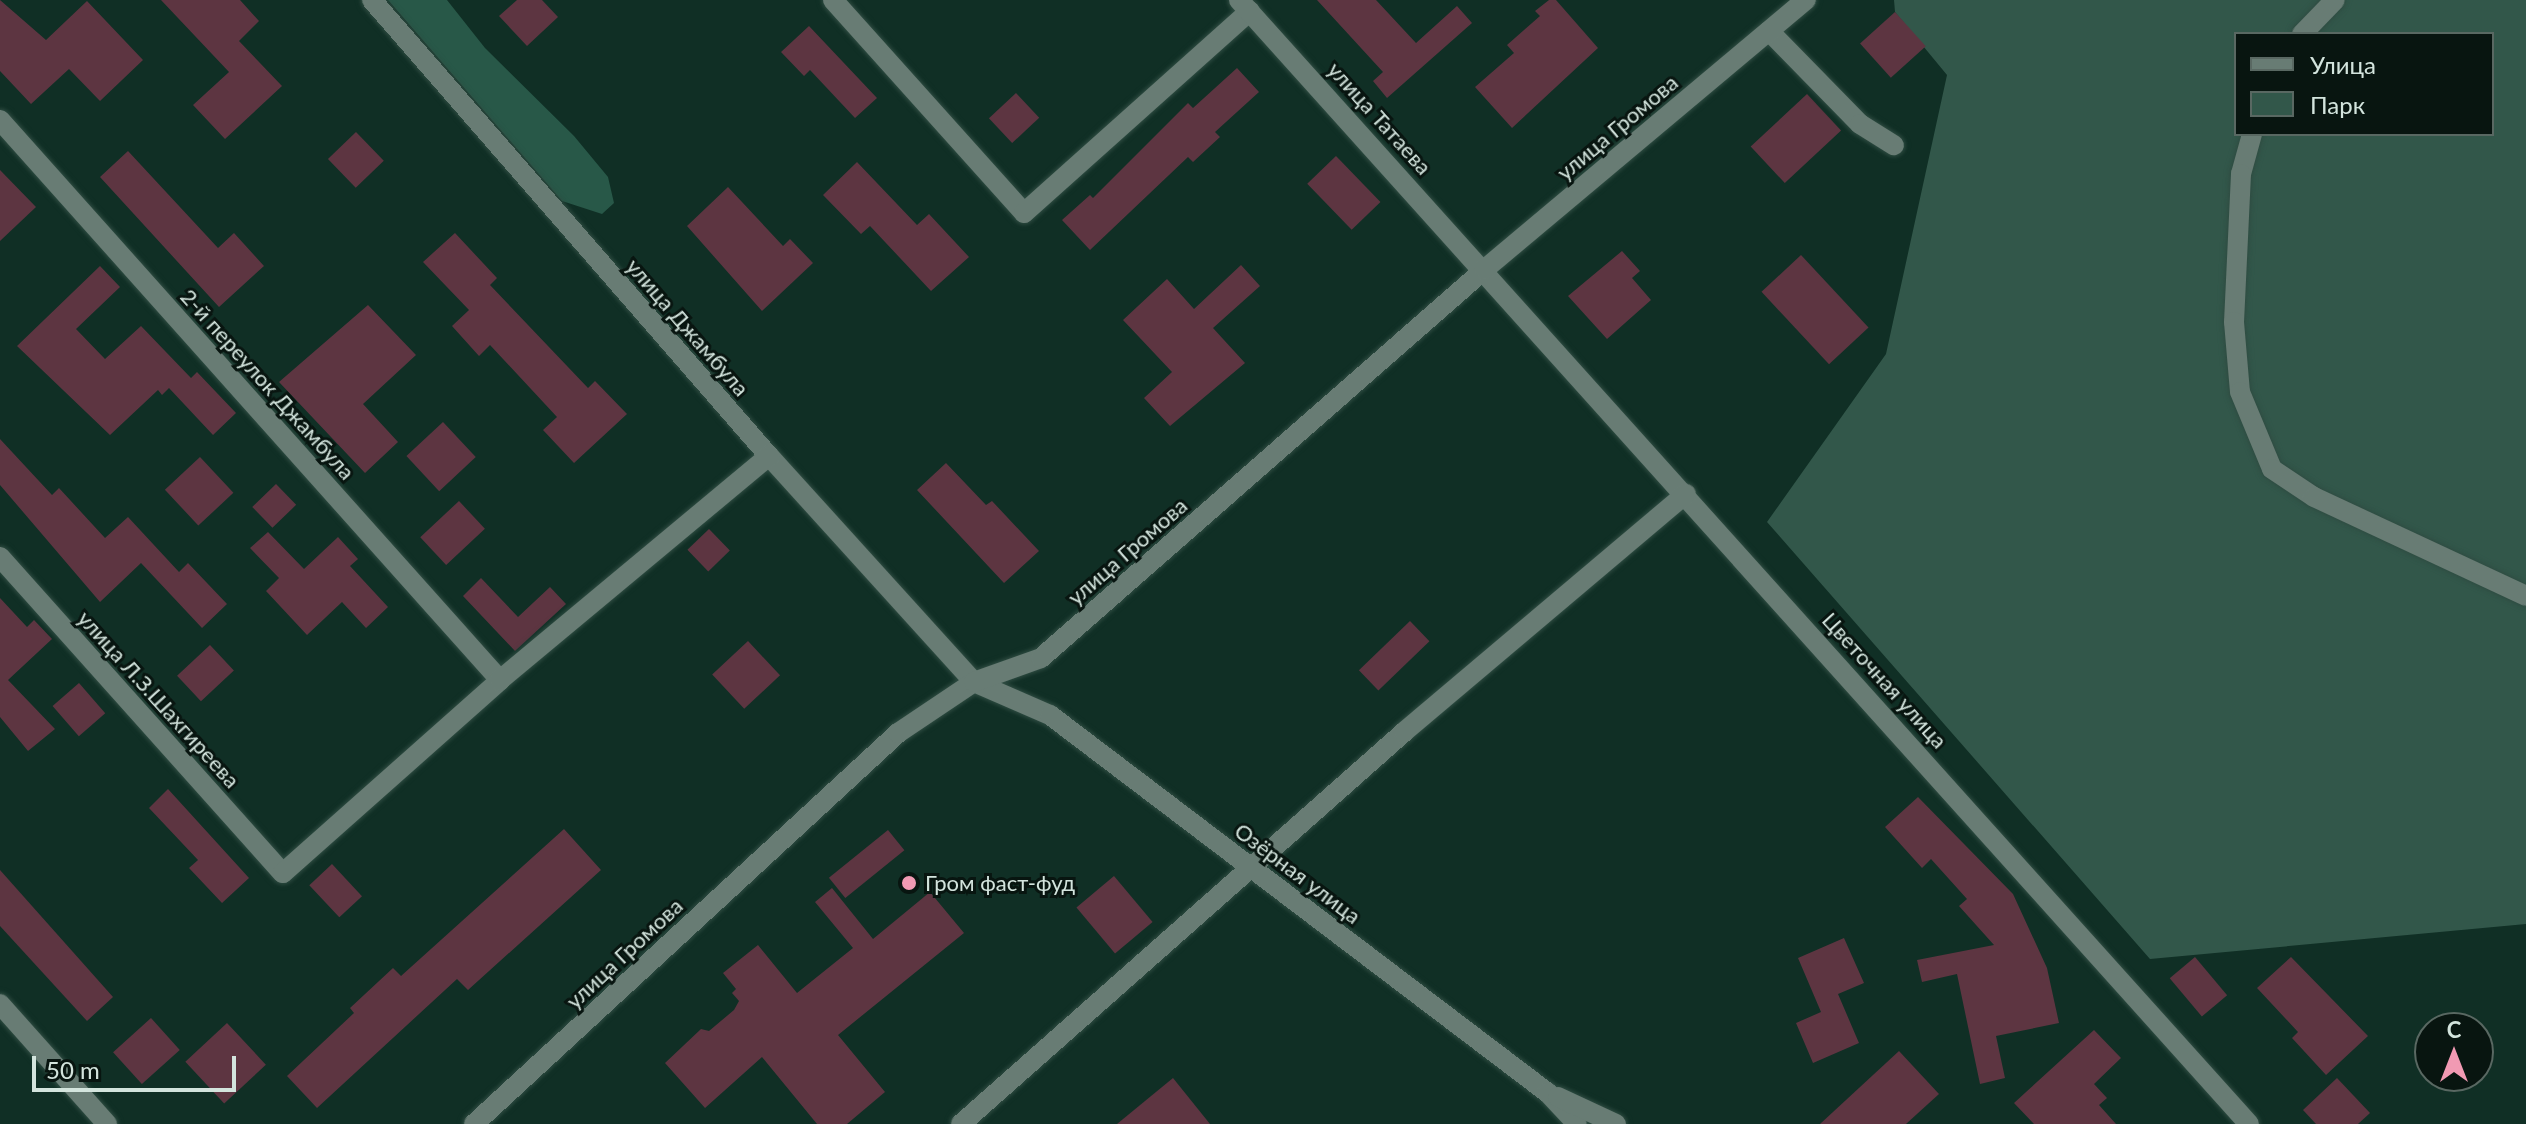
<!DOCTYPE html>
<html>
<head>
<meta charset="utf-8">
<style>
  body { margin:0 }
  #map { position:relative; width:2526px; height:1124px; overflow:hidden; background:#102f25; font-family:Lato,sans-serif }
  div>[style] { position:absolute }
  .green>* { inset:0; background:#32574a }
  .forest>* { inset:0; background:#285848 }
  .building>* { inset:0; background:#5d3541; transform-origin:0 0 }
  .roads { filter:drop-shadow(0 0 2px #2f4c42) drop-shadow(0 0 2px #2f4c42) }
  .minor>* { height:20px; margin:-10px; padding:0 10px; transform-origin:10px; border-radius:10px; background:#687c74 }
  .dots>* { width:22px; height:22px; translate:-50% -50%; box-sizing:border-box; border:4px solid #081510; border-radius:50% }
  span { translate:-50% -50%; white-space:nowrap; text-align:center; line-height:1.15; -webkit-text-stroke:6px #081510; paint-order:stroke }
  .street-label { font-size:22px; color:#d3e4dd }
  .poi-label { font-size:22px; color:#d3e4dd }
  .left { translate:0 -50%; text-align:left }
  .legend { position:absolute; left:2234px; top:32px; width:260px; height:104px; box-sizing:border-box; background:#081510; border:2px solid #596862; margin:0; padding:10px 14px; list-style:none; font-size:24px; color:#d3e4dd }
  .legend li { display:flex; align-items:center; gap:16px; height:40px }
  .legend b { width:40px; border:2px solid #596862 }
  .north { position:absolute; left:2414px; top:1012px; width:80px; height:80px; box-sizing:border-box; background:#081510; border:2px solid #596862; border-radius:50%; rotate:0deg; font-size:22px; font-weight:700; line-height:32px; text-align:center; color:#d3e4dd }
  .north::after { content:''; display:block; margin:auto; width:28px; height:36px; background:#f19ab3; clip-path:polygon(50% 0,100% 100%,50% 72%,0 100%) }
  .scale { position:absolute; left:32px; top:1056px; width:204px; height:36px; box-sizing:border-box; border:4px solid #d3e4dd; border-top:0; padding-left:10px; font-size:24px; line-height:28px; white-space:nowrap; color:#d3e4dd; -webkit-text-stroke:6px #081510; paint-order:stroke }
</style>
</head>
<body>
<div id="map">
  <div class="green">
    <div style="clip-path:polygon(evenodd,1894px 0,2526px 0,2526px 924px,2150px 959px,1767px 522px,1886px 354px,1947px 75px,1895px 12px,1894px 0,2236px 34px,2492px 34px,2492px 134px,2236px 134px,2236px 34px)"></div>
  </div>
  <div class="forest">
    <div style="clip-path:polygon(388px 0,447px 0,485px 48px,574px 136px,608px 177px,614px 203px,602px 214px,562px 201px)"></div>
  </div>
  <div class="building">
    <div style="clip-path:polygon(0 0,46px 40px,87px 1px,143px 60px,100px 101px,69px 69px,31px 104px,0 71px)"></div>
    <div style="clip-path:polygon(161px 0,240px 0,259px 21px,239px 41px,282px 86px,225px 139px,193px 105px,229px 72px)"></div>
    <div style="clip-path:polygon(517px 0,542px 0,558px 17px,527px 46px,499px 16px)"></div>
    <div style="clip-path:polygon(1317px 0,1376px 0,1416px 43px,1457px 6px,1472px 23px,1387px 98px,1373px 81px,1383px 72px)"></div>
    <div style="clip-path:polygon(1549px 0,1556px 0,1598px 48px,1512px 128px,1475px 87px,1514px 53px,1507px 45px,1540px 16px,1535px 11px)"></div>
    <div style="left:1895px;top:12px;width:46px;height:47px;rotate:48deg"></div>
    <div style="clip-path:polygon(809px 26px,877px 98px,855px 118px,810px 70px,804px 76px,781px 52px)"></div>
    <div style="clip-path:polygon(1237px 68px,1259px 92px,1215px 132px,1220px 137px,1193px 162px,1188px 157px,1090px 250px,1062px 220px,1090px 195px,1093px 198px,1188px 103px,1193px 108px)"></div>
    <div style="left:1016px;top:93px;width:34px;height:37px;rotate:47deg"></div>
    <div style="left:1807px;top:94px;width:50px;height:77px;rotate:47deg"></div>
    <div style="left:356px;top:132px;width:40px;height:39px;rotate:46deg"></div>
    <div style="clip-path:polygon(128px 151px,218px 248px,234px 233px,264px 266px,219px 307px,100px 177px)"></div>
    <div style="left:1336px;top:156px;width:64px;height:40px;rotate:46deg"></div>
    <div style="clip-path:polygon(857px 162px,917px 225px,929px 214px,969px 257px,931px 291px,870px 226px,861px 234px,823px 195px)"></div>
    <div style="clip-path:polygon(0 170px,36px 207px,0 241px)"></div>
    <div style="clip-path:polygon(728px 187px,783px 246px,790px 239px,813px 263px,762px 311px,687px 226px)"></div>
    <div style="clip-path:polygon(455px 233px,497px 278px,490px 285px,588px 388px,595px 381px,627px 414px,574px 463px,543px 430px,557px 417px,490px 345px,479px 356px,452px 326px,469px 310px,423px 262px)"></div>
    <div style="clip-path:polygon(1622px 251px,1640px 271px,1632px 278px,1651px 300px,1607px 339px,1568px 296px)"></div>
    <div style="left:1801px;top:255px;width:99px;height:54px;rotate:47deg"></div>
    <div style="clip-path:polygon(1241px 265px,1260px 286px,1213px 328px,1245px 363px,1170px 426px,1144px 398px,1172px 372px,1123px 320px,1167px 279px,1194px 309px)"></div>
    <div style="clip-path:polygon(100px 266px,120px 287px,76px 329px,105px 359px,141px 326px,191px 378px,197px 372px,236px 413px,213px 435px,169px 388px,162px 395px,158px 390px,110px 435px,17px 346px)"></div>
    <div style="clip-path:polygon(368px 305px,416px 355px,363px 404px,398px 442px,365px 473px,279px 382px)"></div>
    <div style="left:443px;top:422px;width:48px;height:50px;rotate:47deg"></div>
    <div style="clip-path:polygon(0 439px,52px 495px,59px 488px,105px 538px,128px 517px,179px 572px,188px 563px,227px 604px,202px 628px,141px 563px,100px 602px,0 485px)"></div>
    <div style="left:200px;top:457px;width:49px;height:48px;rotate:47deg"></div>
    <div style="clip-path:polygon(946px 463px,986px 505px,992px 501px,1039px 551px,1004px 583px,917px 490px)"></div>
    <div style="left:276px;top:484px;width:29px;height:33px;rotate:46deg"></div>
    <div style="left:459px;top:501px;width:38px;height:53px;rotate:47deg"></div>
    <div style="left:709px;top:529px;width:30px;height:30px;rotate:46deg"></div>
    <div style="clip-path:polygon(268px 532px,304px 569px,338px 537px,358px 559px,350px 566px,388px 607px,366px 628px,342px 602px,307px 635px,266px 591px,279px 578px,250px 548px)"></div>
    <div style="clip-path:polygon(481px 578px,518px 617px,550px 587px,566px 604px,515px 651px,463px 596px)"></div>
    <div style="clip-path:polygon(0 598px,27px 627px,34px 620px,52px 639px,8px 680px,55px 729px,28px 751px,0 717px)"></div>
    <div style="left:1410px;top:621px;width:28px;height:71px;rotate:46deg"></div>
    <div style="left:748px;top:641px;width:47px;height:49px;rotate:47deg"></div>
    <div style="left:210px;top:645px;width:35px;height:45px;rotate:47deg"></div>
    <div style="left:79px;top:683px;width:40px;height:35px;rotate:49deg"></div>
    <div style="clip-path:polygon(168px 789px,249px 878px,222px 903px,189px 868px,198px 860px,149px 808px)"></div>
    <div style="clip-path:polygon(1918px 797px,2013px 894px,2047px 968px,2059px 1023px,1996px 1036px,2005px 1078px,1980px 1084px,1957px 974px,1922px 982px,1917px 960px,1994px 945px,1959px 906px,1967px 899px,1931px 859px,1922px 868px,1885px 827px)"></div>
    <div style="clip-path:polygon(564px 829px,601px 870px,468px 990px,457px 979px,317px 1108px,287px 1076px,354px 1013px,350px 1008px,393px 968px,401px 976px)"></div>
    <div style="left:888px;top:830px;width:26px;height:76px;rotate:51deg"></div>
    <div style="left:332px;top:864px;width:44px;height:31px;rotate:47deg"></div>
    <div style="clip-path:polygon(0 870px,113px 997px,87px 1021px,0 926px)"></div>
    <div style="left:1114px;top:876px;width:60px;height:49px;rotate:50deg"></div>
    <div style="clip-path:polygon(832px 888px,873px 939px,930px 892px,964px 933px,838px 1035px,885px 1092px,847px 1124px,817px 1124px,762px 1057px,705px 1108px,665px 1063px,701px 1029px,709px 1031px,734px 1010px,739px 1001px,732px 993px,736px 989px,723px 973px,758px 945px,797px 993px,853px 948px,815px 902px)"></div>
    <div style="clip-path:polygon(1844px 938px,1864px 983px,1838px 994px,1859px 1043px,1813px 1063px,1796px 1023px,1821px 1012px,1798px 958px)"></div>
    <div style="left:2195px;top:957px;width:50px;height:33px;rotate:50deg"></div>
    <div style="clip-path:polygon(2291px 957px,2368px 1036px,2326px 1075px,2292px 1038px,2298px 1032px,2257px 988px)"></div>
    <div style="left:151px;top:1018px;width:43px;height:51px;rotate:48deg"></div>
    <div style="left:227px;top:1023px;width:57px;height:57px;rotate:47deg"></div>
    <div style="clip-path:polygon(2094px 1030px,2121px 1058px,2094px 1084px,2107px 1098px,2099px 1105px,2116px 1124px,2034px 1124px,2014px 1103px)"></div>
    <div style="clip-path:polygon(1899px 1051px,1939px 1094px,1906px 1124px,1820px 1124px)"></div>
    <div style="clip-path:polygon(1173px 1078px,1210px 1124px,1117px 1124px)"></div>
    <div style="clip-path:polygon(2337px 1078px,2370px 1113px,2358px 1124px,2316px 1124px,2303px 1110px)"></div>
  </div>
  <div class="roads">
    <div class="minor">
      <div style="left:372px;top:0;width:605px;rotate:48.96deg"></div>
      <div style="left:769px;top:456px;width:305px;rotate:47.8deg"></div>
      <div style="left:974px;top:682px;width:83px;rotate:23.5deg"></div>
      <div style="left:1050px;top:715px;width:625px;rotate:37.2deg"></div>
      <div style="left:1548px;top:1093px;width:42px;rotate:46.9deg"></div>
      <div style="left:833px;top:0;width:286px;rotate:48.1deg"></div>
      <div style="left:1024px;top:213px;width:303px;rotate:-41.8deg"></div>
      <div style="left:1239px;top:0;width:1511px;rotate:48.06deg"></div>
      <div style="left:1769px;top:31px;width:130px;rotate:45.6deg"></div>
      <div style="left:1860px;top:124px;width:40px;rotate:32deg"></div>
      <div style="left:2302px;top:34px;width:47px;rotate:-45.9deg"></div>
      <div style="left:0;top:120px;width:751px;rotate:48.24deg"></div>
      <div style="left:2252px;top:134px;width:41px;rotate:105.4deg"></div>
      <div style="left:2241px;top:174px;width:148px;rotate:92.7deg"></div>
      <div style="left:2234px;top:322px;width:70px;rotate:85.1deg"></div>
      <div style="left:2240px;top:392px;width:83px;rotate:67.4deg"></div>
      <div style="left:2272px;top:469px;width:50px;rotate:33.7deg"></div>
      <div style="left:2314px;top:497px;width:234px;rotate:25deg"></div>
      <div style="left:0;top:557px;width:424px;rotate:48.2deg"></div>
      <div style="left:283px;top:873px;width:290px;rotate:-41.6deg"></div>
      <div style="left:500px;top:680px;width:350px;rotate:-39.8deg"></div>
      <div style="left:0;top:1004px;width:161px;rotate:48.3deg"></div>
      <div style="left:1558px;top:1097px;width:64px;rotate:25deg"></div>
      <div style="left:474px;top:1124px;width:577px;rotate:-42.68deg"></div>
      <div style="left:898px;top:733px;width:92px;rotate:-33.9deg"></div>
      <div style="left:974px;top:682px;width:71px;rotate:-19.7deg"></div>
      <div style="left:1041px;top:658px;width:590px;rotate:-41.22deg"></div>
      <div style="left:1485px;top:269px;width:419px;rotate:-40deg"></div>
      <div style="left:961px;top:1124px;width:592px;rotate:-41.5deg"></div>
      <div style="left:1404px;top:732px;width:369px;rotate:-40.2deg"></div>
    </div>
  </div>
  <div class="dots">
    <div style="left:909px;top:883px;background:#f19ab3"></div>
  </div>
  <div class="street-label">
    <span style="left:1380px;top:118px;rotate:48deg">улица Татаева</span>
    <span style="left:1617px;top:127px;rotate:-40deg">улица Громова</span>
    <span style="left:688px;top:327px;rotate:49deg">улица Джамбула</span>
    <span style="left:268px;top:384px;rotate:48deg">2-й переулок Джамбула</span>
    <span style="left:1127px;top:551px;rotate:-41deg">улица Громова</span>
    <span style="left:1885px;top:680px;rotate:48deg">Цветочная улица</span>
    <span style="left:159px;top:699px;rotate:48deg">улица Л.З.Шахгиреева</span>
    <span style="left:1298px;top:873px;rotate:37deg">Озёрная улица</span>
    <span style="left:624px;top:953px;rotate:-43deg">улица Громова</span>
  </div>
  <div class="poi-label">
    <span class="left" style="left:925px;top:883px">Гром фаст-фуд</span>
  </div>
  <ul class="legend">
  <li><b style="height:10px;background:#687c74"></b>Улица</li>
  <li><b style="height:22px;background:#32574a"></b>Парк</li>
  </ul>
  <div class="north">С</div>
  <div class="scale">50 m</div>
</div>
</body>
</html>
